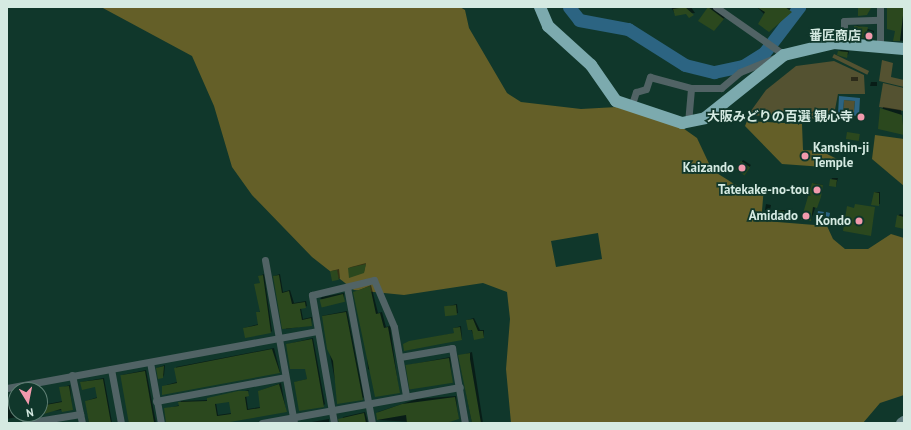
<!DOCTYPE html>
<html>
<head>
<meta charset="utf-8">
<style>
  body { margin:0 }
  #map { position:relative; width:911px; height:430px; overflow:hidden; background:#10372b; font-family:"PT Sans","Noto Sans JP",sans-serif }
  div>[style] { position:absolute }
  .green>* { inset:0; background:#545231; transform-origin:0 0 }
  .forest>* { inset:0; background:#645f28 }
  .water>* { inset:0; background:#2c6482 }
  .shadow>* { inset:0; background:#0007; transform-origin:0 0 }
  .river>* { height:13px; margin:-6.5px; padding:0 6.5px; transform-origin:6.5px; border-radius:6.5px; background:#2c6482 }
  .building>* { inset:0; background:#2b481e; transform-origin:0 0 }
  .street>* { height:7px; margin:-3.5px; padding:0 3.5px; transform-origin:3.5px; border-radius:3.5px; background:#516365 }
  .secondary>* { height:10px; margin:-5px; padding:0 5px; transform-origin:5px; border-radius:5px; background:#638082 }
  .highway>* { height:12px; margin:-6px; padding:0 6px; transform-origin:6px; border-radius:6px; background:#7caaae }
  .dots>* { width:11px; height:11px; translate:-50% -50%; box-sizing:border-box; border:2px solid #10372b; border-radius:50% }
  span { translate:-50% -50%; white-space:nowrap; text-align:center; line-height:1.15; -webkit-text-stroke:3.5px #10372b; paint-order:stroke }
  .poi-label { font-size:13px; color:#d5eae2; font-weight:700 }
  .right { translate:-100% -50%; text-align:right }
  .left { translate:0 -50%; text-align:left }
  .frame { position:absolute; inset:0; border:8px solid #d5eae2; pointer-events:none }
  .north { position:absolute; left:8px; top:382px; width:40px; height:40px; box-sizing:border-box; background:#10372b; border:1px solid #5f7f74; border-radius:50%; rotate:170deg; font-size:11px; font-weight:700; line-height:16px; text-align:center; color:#d5eae2 }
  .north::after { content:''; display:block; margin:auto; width:14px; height:18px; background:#f29aad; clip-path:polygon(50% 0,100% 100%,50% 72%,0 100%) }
</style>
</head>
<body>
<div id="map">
  <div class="green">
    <div style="left:834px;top:54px;width:39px;height:4px;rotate:26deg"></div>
    <div style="clip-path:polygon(882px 60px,893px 63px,891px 77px,904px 80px,904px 87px,879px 81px)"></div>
    <div style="clip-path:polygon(834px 61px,864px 75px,865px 94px,838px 94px,833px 120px,748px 115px,766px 90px,796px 66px)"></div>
    <div style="clip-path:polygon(883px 83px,904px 88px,904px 111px,879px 107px)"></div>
    <div style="left:844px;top:100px;width:11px;height:11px;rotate:5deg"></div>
  </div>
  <div class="forest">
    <div style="clip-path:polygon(evenodd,101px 7px,460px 7px,465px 10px,469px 28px,507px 93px,521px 102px,581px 109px,617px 107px,680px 126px,697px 138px,712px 170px,739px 187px,764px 186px,762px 211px,765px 221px,827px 226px,833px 239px,845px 249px,868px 249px,891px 234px,904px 238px,904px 395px,880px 403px,863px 423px,511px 423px,506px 369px,510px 319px,507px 292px,483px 283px,404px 295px,354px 290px,312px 257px,252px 195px,232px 167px,214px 106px,192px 56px,101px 7px,598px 233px,602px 259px,556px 267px,551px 241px,598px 233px)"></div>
    <div style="clip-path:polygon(747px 121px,802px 124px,803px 150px,821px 151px,837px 159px,838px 168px,782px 164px,745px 126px)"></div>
    <div style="clip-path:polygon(875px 135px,904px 139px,904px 186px,872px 159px)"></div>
  </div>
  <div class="water">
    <div style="clip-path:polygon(evenodd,839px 96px,860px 98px,859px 116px,838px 114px,839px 96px,844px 100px,855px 101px,854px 112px,843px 111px,844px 100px)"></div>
    <div style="clip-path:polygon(818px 211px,824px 212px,820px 220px,826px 221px,826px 212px,830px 213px,828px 224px,816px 223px)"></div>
  </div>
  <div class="shadow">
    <div style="clip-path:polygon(671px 7px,691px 7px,695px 13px,675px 14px)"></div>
    <div style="clip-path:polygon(709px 7px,715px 7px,725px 17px,714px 30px,699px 21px)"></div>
    <div style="clip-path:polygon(757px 7px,788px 7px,792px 10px,787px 17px,764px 14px)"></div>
    <div style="clip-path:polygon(860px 7px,871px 7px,867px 14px,859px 14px)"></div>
    <div style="clip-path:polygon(888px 7px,904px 7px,904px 41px,894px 40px,896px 30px)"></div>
    <div style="clip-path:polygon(856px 25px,874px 31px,874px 36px,873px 38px)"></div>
    <div style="clip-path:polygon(841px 50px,849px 51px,848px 55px,839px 51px)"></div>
    <div style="left:851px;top:77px;width:7px;height:4px"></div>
    <div style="clip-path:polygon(871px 82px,877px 82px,877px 86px,870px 86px)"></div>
    <div style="clip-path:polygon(883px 107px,901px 110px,904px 134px,879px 128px)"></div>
    <div style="clip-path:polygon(743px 160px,751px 165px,745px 173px,736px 169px)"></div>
    <div style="clip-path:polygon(832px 178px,838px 178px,836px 186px,830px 185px)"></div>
    <div style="clip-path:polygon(813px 183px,823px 185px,811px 220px)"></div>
    <div style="left:874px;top:192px;width:6px;height:12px"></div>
    <div style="clip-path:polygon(766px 204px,771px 205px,770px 210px,765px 210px)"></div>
    <div style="clip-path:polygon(776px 210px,785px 210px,784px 216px,782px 217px)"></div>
    <div style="clip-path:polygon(900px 214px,904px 215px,904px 228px,898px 216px)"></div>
    <div style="clip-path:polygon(366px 263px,364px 272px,349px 268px,351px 267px)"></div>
    <div style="clip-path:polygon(339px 269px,340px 278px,339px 279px,331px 271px)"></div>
    <div style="clip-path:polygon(264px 274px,272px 331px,271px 332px,244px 328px,259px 324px,257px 313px,261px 311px,255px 285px,261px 283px,260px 276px)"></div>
    <div style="clip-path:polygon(280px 274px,283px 292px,290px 290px,294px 303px,306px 301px,307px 306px,301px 308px,303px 319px,312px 317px,311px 325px,286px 329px,274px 276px)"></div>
    <div style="clip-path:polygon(371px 285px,378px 313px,382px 312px,386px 327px,390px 326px,399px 392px,368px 369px,365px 332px,355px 292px)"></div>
    <div style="clip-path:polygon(344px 293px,344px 301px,320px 299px,322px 297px)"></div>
    <div style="clip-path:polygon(457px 304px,458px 313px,446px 316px,445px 307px)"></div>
    <div style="left:347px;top:311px;width:88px;height:25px;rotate:79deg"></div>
    <div style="clip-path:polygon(474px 318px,480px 330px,484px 330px,484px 337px,475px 339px,467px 320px)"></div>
    <div style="clip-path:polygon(461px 326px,462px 339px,405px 343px,455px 333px,454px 328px)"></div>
    <div style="clip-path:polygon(313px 338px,325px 404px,323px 406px,295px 382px,307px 379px,306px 368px,288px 344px)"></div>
    <div style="clip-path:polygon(274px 348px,280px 372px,163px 386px,177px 382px,176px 367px)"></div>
    <div style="clip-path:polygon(472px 352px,483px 423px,472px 423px,459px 356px)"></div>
    <div style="clip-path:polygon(450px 357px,452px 382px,407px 367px,409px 365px)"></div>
    <div style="clip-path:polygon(165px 365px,164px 375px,163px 377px,157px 368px)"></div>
    <div style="clip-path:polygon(146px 370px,156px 423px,129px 423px,122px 375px)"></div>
    <div style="clip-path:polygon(104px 378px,112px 422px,116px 423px,89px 423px,86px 401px,98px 397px,96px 386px,81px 382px)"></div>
    <div style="clip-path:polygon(evenodd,281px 383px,286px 411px,218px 423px,171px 423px,165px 409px,180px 405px,181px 401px,208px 400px,249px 390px,246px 395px,248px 409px,261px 407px,259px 391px,281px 383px,230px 400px,232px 413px,218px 415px,216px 403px,230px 400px)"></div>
    <div style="clip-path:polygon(70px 385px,72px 409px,40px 412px,40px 394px,42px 405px,63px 401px,60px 388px)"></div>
    <div style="clip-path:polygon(16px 396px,16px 414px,30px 414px,7px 419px,7px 398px)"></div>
    <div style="clip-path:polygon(456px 396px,458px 418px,428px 423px,378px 420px,378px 412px,417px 399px)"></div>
    <div style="clip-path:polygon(365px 412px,368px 423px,342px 423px,343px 417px)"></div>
    <div style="clip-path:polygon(329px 419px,329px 423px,305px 423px,306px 423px)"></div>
  </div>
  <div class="river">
    <div style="left:569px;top:7px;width:16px;rotate:52deg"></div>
    <div style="left:579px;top:20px;width:50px;rotate:10.4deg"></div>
    <div style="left:628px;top:29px;width:67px;rotate:32.3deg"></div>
    <div style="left:685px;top:65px;width:30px;rotate:14deg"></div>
    <div style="left:714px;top:72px;width:30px;rotate:-12deg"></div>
    <div style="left:743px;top:66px;width:25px;rotate:-32deg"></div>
    <div style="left:764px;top:53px;width:58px;rotate:-52.7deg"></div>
  </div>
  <div class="building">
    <div style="clip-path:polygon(685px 7px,694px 15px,689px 18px,686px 14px,675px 16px,673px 9px)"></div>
    <div style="clip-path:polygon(708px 7px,724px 19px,714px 31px,698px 21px)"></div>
    <div style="clip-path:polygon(757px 7px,785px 7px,792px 12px,769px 32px,758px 24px,765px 12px)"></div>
    <div style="clip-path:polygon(887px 7px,904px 7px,900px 41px,893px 41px,895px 31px,887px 29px)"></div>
    <div style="clip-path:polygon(858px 8px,871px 8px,867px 15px,858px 16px)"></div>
    <div style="clip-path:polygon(854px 26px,868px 27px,867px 32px,873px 33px,873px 39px,853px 37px)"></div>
    <div style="clip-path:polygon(838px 51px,848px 52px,847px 58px,837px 55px)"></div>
    <div style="clip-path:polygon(880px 108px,902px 115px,904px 135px,878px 129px)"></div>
    <div style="left:847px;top:132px;width:13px;height:7px;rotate:9deg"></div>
    <div style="left:741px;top:161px;width:11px;height:10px;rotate:34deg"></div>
    <div style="left:830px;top:179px;width:7px;height:7px;rotate:8deg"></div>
    <div style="clip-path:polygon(812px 183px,823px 185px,821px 197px,817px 208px,813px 207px,811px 221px,801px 220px)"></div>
    <div style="clip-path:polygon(874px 192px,879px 193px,879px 206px,871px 205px)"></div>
    <div style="clip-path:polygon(855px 204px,875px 207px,871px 236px,843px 231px,847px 206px,854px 208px)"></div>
    <div style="left:775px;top:210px;width:9px;height:7px;rotate:6deg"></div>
    <div style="clip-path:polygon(897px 215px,904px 217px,904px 229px,895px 227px)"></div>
    <div style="clip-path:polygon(366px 264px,364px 273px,349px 278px,348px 268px)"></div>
    <div style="left:337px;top:270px;width:10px;height:7px;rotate:79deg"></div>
    <div style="clip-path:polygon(263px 275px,271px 333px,245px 338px,243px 328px,258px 325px,256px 312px,260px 312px,254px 284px,260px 283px,258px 276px)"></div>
    <div style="clip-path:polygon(279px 275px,282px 293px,289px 291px,292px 304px,305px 302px,306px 308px,300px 309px,302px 320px,311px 318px,312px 326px,282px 329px,273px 276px)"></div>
    <div style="clip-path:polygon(370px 286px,376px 314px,380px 313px,384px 328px,388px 327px,400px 393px,375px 397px,353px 292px)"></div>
    <div style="left:343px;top:294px;width:8px;height:24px;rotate:76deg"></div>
    <div style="left:456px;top:305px;width:10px;height:12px;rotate:84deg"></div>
    <div style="clip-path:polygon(346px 312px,363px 400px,337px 404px,333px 361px,327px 349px,322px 316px)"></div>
    <div style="clip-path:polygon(473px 319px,478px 331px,483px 331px,484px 338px,474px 340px,472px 330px,468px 330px,466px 320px)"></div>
    <div style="clip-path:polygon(460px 327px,462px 340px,404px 351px,403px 344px,409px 341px,454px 333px,453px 328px)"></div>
    <div style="clip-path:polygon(312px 339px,324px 407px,299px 411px,294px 382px,307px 379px,305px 369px,290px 369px,286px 344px)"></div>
    <div style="clip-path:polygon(272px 349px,280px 373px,162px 395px,162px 386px,177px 383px,174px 368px)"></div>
    <div style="clip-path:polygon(470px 353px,470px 359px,481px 423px,472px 423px,458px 355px)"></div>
    <div style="left:449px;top:358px;width:25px;height:44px;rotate:81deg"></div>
    <div style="clip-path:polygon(164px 366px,163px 378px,158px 379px,156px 368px)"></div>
    <div style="left:145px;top:371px;width:53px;height:25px;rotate:80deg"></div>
    <div style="clip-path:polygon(103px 379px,111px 423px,89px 423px,85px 401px,97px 398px,95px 387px,82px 390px,80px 382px)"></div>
    <div style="clip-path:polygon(evenodd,279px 384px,287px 412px,224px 423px,166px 423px,164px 408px,179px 406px,178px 402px,207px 401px,207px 398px,238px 391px,248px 391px,249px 396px,245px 397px,247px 410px,260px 408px,258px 391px,279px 384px,229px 402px,231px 414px,217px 416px,215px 404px,229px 402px)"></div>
    <div style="clip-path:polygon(69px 386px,73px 410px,62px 412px,61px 409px,40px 415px,40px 406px,62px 402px,59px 387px)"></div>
    <div style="clip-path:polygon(455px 397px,459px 419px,446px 423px,407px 423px,406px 415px,377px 420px,376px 413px,402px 404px)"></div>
    <div style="clip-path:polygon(364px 413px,366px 423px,339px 423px,338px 419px)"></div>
  </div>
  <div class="street">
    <div style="left:716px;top:7px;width:82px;rotate:35deg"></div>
    <div style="left:844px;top:43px;width:22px;rotate:-90deg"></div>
    <div style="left:844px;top:21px;width:36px;rotate:-2deg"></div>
    <div style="left:880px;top:45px;width:38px;rotate:-90deg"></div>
    <div style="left:631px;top:107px;width:16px;rotate:-72deg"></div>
    <div style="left:636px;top:92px;width:10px;rotate:-17deg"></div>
    <div style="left:646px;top:89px;width:13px;rotate:-72deg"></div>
    <div style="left:650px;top:77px;width:42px;rotate:15deg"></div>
    <div style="left:691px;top:88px;width:30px"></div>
    <div style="left:721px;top:88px;width:25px;rotate:-40deg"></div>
    <div style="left:740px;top:72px;width:45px;rotate:-22deg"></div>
    <div style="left:688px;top:123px;width:35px;rotate:-85deg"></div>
    <div style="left:265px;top:260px;width:166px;rotate:79.9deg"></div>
    <div style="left:347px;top:287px;width:138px;rotate:79.6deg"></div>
    <div style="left:400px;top:357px;width:53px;rotate:-9.8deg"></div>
    <div style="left:452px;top:348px;width:76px;rotate:80.2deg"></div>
    <div style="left:150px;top:362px;width:62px;rotate:79.8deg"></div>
    <div style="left:111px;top:369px;width:55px;rotate:79.5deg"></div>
    <div style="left:72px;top:375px;width:49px;rotate:78.2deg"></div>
    <div style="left:7px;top:388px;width:315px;rotate:-10.4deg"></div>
    <div style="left:156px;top:401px;width:131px;rotate:-10.5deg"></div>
    <div style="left:25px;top:423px;width:56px;rotate:-9.3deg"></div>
    <div style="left:262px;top:423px;width:201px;rotate:-10.3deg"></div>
    <div style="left:334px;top:423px;width:130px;rotate:-99.8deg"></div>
    <div style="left:312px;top:295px;width:64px;rotate:-13.6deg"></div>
    <div style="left:374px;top:280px;width:51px;rotate:66.9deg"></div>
    <div style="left:394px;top:327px;width:70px;rotate:80.1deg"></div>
  </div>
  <div class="secondary">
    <div style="left:901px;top:423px;width:4px;rotate:-34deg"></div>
  </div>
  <div class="highway">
    <div style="left:540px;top:7px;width:21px;rotate:67deg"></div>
    <div style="left:548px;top:26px;width:58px;rotate:42.2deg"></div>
    <div style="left:591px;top:65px;width:44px;rotate:55.2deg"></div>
    <div style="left:616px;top:101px;width:70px;rotate:18.4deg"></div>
    <div style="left:682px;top:123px;width:24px;rotate:-12deg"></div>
    <div style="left:705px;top:118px;width:101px;rotate:-38.6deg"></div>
    <div style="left:784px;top:55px;width:51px;rotate:-13.5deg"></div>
    <div style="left:834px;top:43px;width:70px;rotate:4.9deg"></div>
  </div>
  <div class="dots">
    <div style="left:869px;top:36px;background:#f29aad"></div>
    <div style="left:861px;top:117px;background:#f29aad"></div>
    <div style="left:805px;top:156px;background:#f29aad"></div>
    <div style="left:742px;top:168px;background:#f29aad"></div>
    <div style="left:817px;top:190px;background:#f29aad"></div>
    <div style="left:806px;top:216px;background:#f29aad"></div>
    <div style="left:859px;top:221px;background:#f29aad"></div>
  </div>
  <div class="poi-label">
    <span class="right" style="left:861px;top:36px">番匠商店</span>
    <span class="right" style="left:853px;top:117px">大阪みどりの百選 観心寺</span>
    <span class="left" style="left:813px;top:156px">Kanshin-ji<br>Temple</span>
    <span class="right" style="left:734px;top:168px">Kaizando</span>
    <span class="right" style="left:809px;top:190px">Tatekake-no-tou</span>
    <span class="right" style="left:798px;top:216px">Amidado</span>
    <span class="right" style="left:851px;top:221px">Kondo</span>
  </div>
  <div class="frame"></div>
  <div class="north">N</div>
</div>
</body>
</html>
